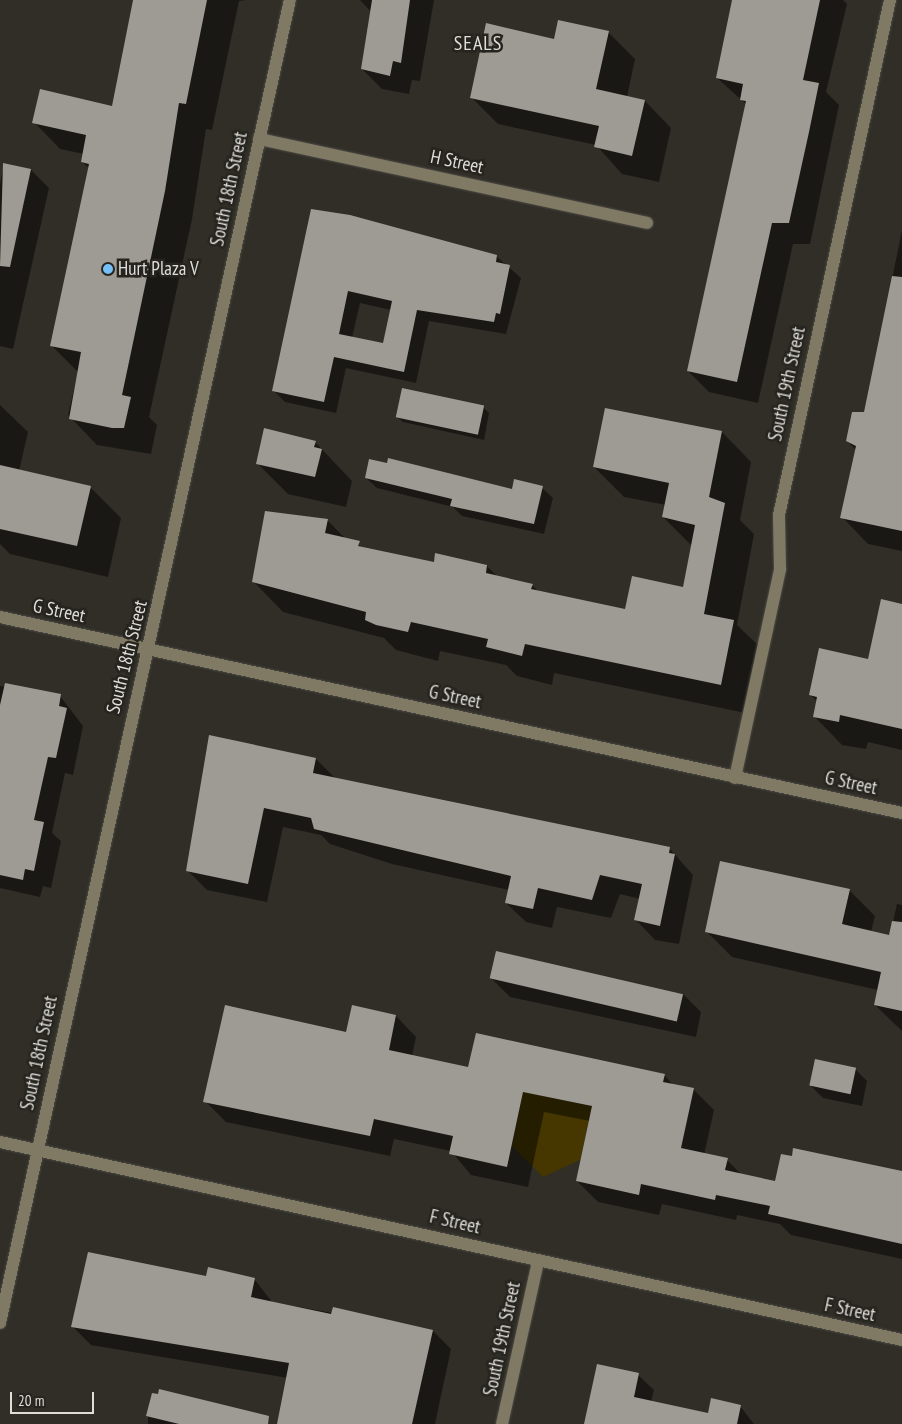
<!DOCTYPE html>
<html>
<head>
<meta charset="utf-8">
<style>
  body { margin:0 }
  #map { position:relative; width:902px; height:1424px; overflow:hidden; background:#302e27; font-family:"PT Sans Narrow",sans-serif }
  div>[style] { position:absolute }
  .green>* { inset:0; background:#463700 }
  .shadow>* { inset:0; background:#0007; transform-origin:0 0 }
  .building>* { inset:0; background:#9e9b94; transform-origin:0 0 }
  .roads { filter:drop-shadow(0 0 1px #4c4a44) drop-shadow(0 0 1px #4c4a44) }
  .minor>* { height:12px; margin:-6px; padding:0 6px; transform-origin:6px; border-radius:6px; background:#807964 }
  .dots>* { width:14px; height:14px; translate:-50% -50%; box-sizing:border-box; border:2px solid #26241e; border-radius:50% }
  span { translate:-50% -50%; white-space:nowrap; text-align:center; line-height:1.15; -webkit-text-stroke:5px #26241e; paint-order:stroke }
  .street-label { font-size:19px; color:#dfdeda }
  .poi-label { font-size:19px; color:#dfdeda }
  .left { translate:0 -50%; text-align:left }
  .neighbourhood-label { font-size:20px; color:#dfdeda; letter-spacing:1px }
  .scale { position:absolute; left:10px; top:1392px; width:84px; height:22px; box-sizing:border-box; border:2px solid #dfdeda; border-top:0; padding-left:6px; font-size:15px; line-height:18px; white-space:nowrap; color:#dfdeda; -webkit-text-stroke:4px #26241e; paint-order:stroke }
</style>
</head>
<body>
<div id="map">
  <div class="green">
    <div style="clip-path:polygon(523px 1092px,592px 1106px,580px 1160px,543px 1177px,512px 1146px)"></div>
  </div>
  <div class="shadow">
    <div style="clip-path:polygon(133px 0,247px 0,239px 1px,212px 130px,206px 129px,192px 219px,149px 417px,157px 425px,151px 454px,97px 445px,68px 415px,78px 372px,51px 345px,89px 168px,82px 162px,84px 154px,60px 149px,34px 122px,113px 107px)"></div>
    <div style="clip-path:polygon(434px 0,420px 81px,412px 80px,409px 94px,382px 89px,362px 69px,371px 12px,360px 0)"></div>
    <div style="clip-path:polygon(736px 0,843px 0,847px 4px,826px 92px,839px 105px,810px 244px,793px 244px,758px 403px,709px 392px,688px 371px,747px 105px,717px 78px)"></div>
    <div style="clip-path:polygon(608px 32px,635px 59px,627px 97px,645px 101px,671px 128px,659px 182px,622px 174px,596px 145px,498px 124px,471px 97px,555px 40px)"></div>
    <div style="clip-path:polygon(4px 164px,31px 170px,49px 188px,13px 349px,0 346px,0 184px)"></div>
    <div style="clip-path:polygon(evenodd,311px 211px,496px 256px,521px 278px,506px 334px,429px 321px,416px 383px,346px 368px,336px 413px,285px 402px,273px 390px,311px 211px,360px 303px,391px 310px,384px 345px,352px 338px,360px 303px)"></div>
    <div style="clip-path:polygon(902px 230px,902px 551px,868px 544px,842px 517px,856px 450px,847px 441px,865px 413px)"></div>
    <div style="clip-path:polygon(0 405px,28px 432px,19px 471px,90px 487px,121px 518px,108px 577px,10px 554px,0 544px)"></div>
    <div style="clip-path:polygon(483px 407px,489px 413px,484px 440px,403px 422px,397px 417px)"></div>
    <div style="clip-path:polygon(722px 432px,751px 462px,740px 520px,754px 534px,737px 625px,764px 651px,750px 714px,554px 673px,552px 685px,517px 676px,506px 665px,440px 651px,438px 661px,396px 650px,384px 638px,283px 612px,254px 582px,327px 520px,346px 539px,366px 549px,434px 564px,487px 566px,498px 577px,532px 585px,539px 592px,626px 611px,684px 588px,692px 546px,663px 517px,666px 505px,624px 497px,594px 467px)"></div>
    <div style="clip-path:polygon(315px 442px,352px 481px,346px 507px,288px 494px,257px 463px)"></div>
    <div style="clip-path:polygon(388px 464px,512px 491px,542px 488px,553px 498px,544px 534px,462px 516px,453px 507px,377px 488px,366px 478px)"></div>
    <div style="clip-path:polygon(902px 605px,902px 750px,868px 742px,866px 749px,842px 745px,814px 716px,817px 701px,810px 695px,869px 660px)"></div>
    <div style="clip-path:polygon(0 686px,60px 696px,83px 726px,73px 775px,65px 773px,52px 833px,61px 841px,51px 888px,43px 886px,40px 897px,0 888px)"></div>
    <div style="clip-path:polygon(316px 759px,335px 778px,669px 848px,693px 875px,679px 944px,655px 940px,636px 920px,640px 899px,620px 894px,611px 918px,557px 907px,552px 928px,526px 922px,506px 903px,509px 890px,392px 864px,330px 844px,321px 835px,283px 827px,267px 902px,207px 890px,187px 870px)"></div>
    <div style="clip-path:polygon(849px 890px,875px 916px,871px 932px,890px 936px,897px 904px,902px 905px,902px 1031px,875px 1005px,878px 990px,732px 957px,706px 931px)"></div>
    <div style="clip-path:polygon(492px 979px,683px 994px,701px 1012px,696px 1037px,510px 997px)"></div>
    <div style="clip-path:polygon(396px 1016px,416px 1037px,412px 1056px,469px 1069px,664px 1075px,674px 1086px,693px 1089px,714px 1110px,704px 1155px,727px 1160px,742px 1175px,776px 1182px,902px 1175px,902px 1259px,791px 1235px,780px 1224px,737px 1215px,736px 1220px,662px 1204px,659px 1215px,598px 1202px,577px 1181px,590px 1121px,544px 1112px,528px 1187px,471px 1175px,451px 1151px,394px 1139px,390px 1156px,226px 1122px,205px 1101px,347px 1033px)"></div>
    <div style="clip-path:polygon(855px 1069px,867px 1081px,862px 1106px,823px 1098px,811px 1086px)"></div>
    <div style="clip-path:polygon(207px 1278px,255px 1280px,272px 1302px,433px 1331px,451px 1349px,435px 1424px,278px 1424px,288px 1378px,91px 1345px,72px 1326px)"></div>
    <div style="clip-path:polygon(638px 1375px,654px 1390px,651px 1402px,709px 1414px,740px 1406px,754px 1424px,585px 1424px)"></div>
    <div style="left:148px;top:1416px;width:116px;height:11px"></div>
  </div>
  <div class="building">
    <div style="clip-path:polygon(133px 0,207px 0,186px 104px,179px 103px,165px 191px,122px 395px,131px 397px,124px 428px,112px 428px,69px 419px,81px 352px,50px 346px,89px 164px,81px 162px,86px 135px,32px 123px,40px 89px,112px 106px)"></div>
    <div style="clip-path:polygon(372px 0,410px 0,401px 63px,393px 61px,390px 76px,361px 69px)"></div>
    <div style="clip-path:polygon(732px 0,820px 0,803px 80px,819px 83px,809px 132px,789px 223px,772px 223px,737px 382px,687px 371px,746px 101px,740px 100px,743px 84px,716px 78px)"></div>
    <div style="clip-path:polygon(558px 20px,609px 31px,596px 89px,645px 100px,632px 156px,594px 147px,599px 126px,470px 98px,486px 23px,554px 39px)"></div>
    <div style="clip-path:polygon(3px 163px,31px 169px,10px 267px,0 266px)"></div>
    <div style="clip-path:polygon(evenodd,311px 209px,350px 215px,497px 255px,496px 262px,510px 265px,500px 314px,496px 313px,494px 322px,417px 310px,404px 372px,334px 357px,324px 402px,272px 391px,311px 209px,348px 291px,392px 301px,383px 343px,339px 334px,348px 291px)"></div>
    <div style="clip-path:polygon(892px 276px,902px 277px,902px 531px,840px 518px,856px 446px,846px 441px,852px 412px,864px 412px)"></div>
    <div style="left:402px;top:388px;width:84px;height:30px;rotate:12deg"></div>
    <div style="clip-path:polygon(605px 408px,722px 431px,709px 497px,725px 503px,704px 614px,734px 620px,721px 685px,525px 644px,522px 656px,486px 647px,488px 639px,411px 622px,408px 632px,376px 625px,365px 620px,366px 612px,252px 582px,265px 511px,328px 519px,325px 533px,360px 541px,358px 546px,434px 562px,435px 553px,487px 565px,486px 573px,533px 584px,531px 589px,625px 609px,632px 576px,683px 587px,695px 525px,662px 517px,669px 483px,593px 467px)"></div>
    <div style="clip-path:polygon(264px 428px,316px 441px,314px 447px,322px 449px,315px 477px,256px 464px)"></div>
    <div style="clip-path:polygon(388px 458px,512px 489px,514px 479px,543px 486px,534px 524px,450px 506px,452px 499px,365px 478px,369px 459px,387px 463px)"></div>
    <div style="clip-path:polygon(0 465px,91px 486px,77px 546px,0 529px)"></div>
    <div style="clip-path:polygon(881px 599px,902px 604px,902px 729px,840px 715px,839px 722px,813px 717px,817px 697px,809px 695px,819px 648px,868px 659px)"></div>
    <div style="clip-path:polygon(5px 683px,61px 694px,59px 706px,67px 708px,56px 758px,48px 757px,34px 820px,44px 822px,34px 871px,25px 869px,23px 880px,0 875px,0 705px)"></div>
    <div style="clip-path:polygon(209px 735px,316px 758px,313px 773px,670px 847px,669px 853px,675px 854px,660px 926px,634px 920px,642px 884px,600px 875px,592px 900px,538px 888px,533px 909px,505px 903px,511px 876px,314px 829px,311px 818px,264px 808px,248px 884px,186px 871px)"></div>
    <div style="clip-path:polygon(720px 861px,850px 889px,842px 924px,889px 935px,892px 921px,902px 922px,902px 1011px,874px 1005px,881px 972px,705px 932px)"></div>
    <div style="left:496px;top:951px;width:192px;height:28px;rotate:13deg"></div>
    <div style="clip-path:polygon(225px 1005px,346px 1032px,352px 1005px,396px 1015px,389px 1050px,468px 1067px,476px 1033px,665px 1074px,663px 1082px,694px 1088px,681px 1148px,728px 1158px,725px 1170px,775px 1181px,781px 1154px,792px 1156px,793px 1148px,902px 1171px,902px 1244px,768px 1214px,770px 1206px,716px 1195px,715px 1200px,641px 1184px,639px 1195px,576px 1181px,592px 1106px,523px 1092px,507px 1167px,449px 1154px,453px 1136px,374px 1119px,370px 1136px,203px 1102px)"></div>
    <div style="left:815px;top:1059px;width:42px;height:27px;rotate:12deg"></div>
    <div style="clip-path:polygon(88px 1252px,206px 1276px,208px 1267px,255px 1278px,251px 1297px,331px 1314px,333px 1307px,433px 1330px,412px 1424px,277px 1424px,289px 1363px,71px 1327px)"></div>
    <div style="clip-path:polygon(597px 1364px,639px 1373px,634px 1397px,708px 1413px,711px 1398px,741px 1405px,737px 1424px,584px 1424px)"></div>
    <div style="clip-path:polygon(159px 1389px,269px 1416px,268px 1424px,179px 1424px,146px 1416px,152px 1393px,158px 1394px)"></div>
  </div>
  <div class="roads">
    <div class="minor">
      <div style="left:259px;top:139px;width:397px;rotate:12.2deg"></div>
      <div style="left:0;top:617px;width:923px;rotate:12.26deg"></div>
      <div style="left:735px;top:778px;width:214px;rotate:-77.8deg"></div>
      <div style="left:780px;top:569px;width:54px;rotate:-91.1deg"></div>
      <div style="left:779px;top:515px;width:527px;rotate:-77.84deg"></div>
      <div style="left:0;top:1142px;width:923px;rotate:12.38deg"></div>
      <div style="left:0;top:1323px;width:1354px;rotate:-77.64deg"></div>
      <div style="left:502px;top:1424px;width:166px;rotate:-77.5deg"></div>
    </div>
  </div>
  <div class="dots">
    <div style="left:108px;top:269px;background:#75c0f6"></div>
  </div>
  <div class="street-label">
    <span style="left:457px;top:162px;rotate:12deg">H Street</span>
    <span style="left:229px;top:189px;rotate:-78deg">South 18th Street</span>
    <span style="left:787px;top:384px;rotate:-78deg">South 19th Street</span>
    <span style="left:59px;top:611px;rotate:12deg">G Street</span>
    <span style="left:127px;top:657px;rotate:-76deg">South 18th Street</span>
    <span style="left:455px;top:697px;rotate:12deg">G Street</span>
    <span style="left:851px;top:783px;rotate:12deg">G Street</span>
    <span style="left:39px;top:1053px;rotate:-78deg">South 18th Street</span>
    <span style="left:455px;top:1222px;rotate:13deg">F Street</span>
    <span style="left:850px;top:1310px;rotate:12deg">F Street</span>
    <span style="left:502px;top:1339px;rotate:-78deg">South 19th Street</span>
  </div>
  <div class="poi-label">
    <span class="left" style="left:118px;top:269px">Hurt Plaza V</span>
  </div>
  <div class="neighbourhood-label">
    <span style="left:478px;top:43px">SEALS</span>
  </div>
  <div class="scale">20 m</div>
</div>
</body>
</html>
